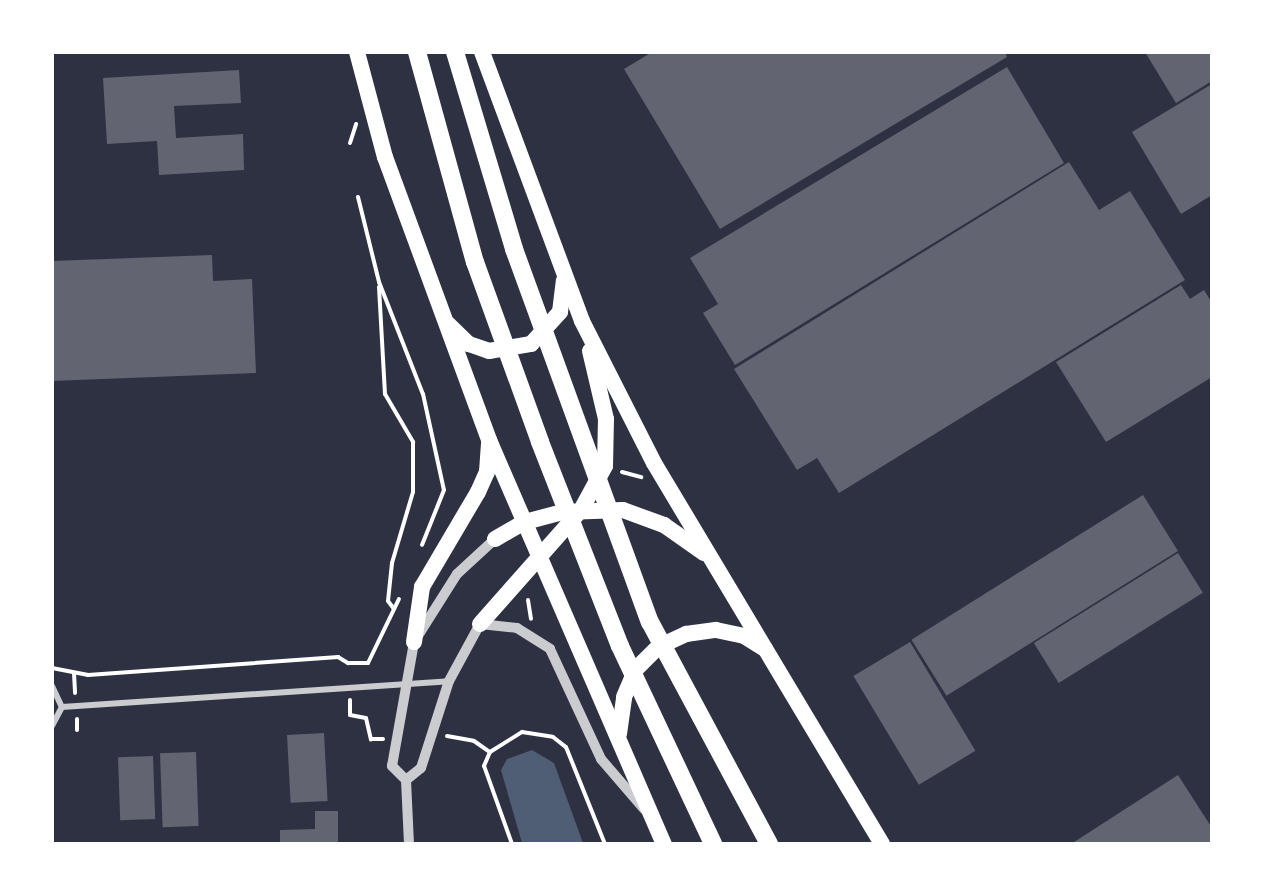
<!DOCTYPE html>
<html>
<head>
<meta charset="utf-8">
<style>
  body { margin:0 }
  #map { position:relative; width:1264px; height:896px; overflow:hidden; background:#2d3142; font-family:Jost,sans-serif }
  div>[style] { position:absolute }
  .water>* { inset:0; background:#4f5d75 }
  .building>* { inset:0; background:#626471; transform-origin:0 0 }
  .path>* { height:4px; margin:-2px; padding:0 2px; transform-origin:2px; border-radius:2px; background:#fff }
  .minor>* { height:6px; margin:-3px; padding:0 3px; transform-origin:3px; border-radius:3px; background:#caccd0 }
  .tertiary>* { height:10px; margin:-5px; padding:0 5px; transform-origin:5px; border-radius:5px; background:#caccd0 }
  .trunk>* { height:16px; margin:-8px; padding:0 8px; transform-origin:8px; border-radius:8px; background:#fff }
  .motorway>* { height:18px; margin:-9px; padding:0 9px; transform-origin:9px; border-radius:9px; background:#fff }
  span { translate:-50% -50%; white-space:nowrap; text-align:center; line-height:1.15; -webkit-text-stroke:6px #fff; paint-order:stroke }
  .frame { position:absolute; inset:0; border:54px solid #fff; pointer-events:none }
</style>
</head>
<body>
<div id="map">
  <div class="water">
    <div style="clip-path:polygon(532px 750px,554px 763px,583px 843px,522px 843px,501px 770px,507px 759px)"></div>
  </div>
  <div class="building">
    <div style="clip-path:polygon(652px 52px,1005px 52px,1007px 57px,720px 229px,624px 69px)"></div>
    <div style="clip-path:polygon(1145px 52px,1212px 52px,1212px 81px,1176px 103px)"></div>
    <div style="clip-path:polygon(1007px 67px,1064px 163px,735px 365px,703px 313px,718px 304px,690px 258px)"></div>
    <div style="clip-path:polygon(239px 70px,241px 103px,174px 106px,176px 138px,243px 134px,244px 170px,159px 175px,157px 141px,107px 144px,103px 78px)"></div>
    <div style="clip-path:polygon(1212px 84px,1212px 195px,1181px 214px,1132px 132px)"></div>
    <div style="clip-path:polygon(1069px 162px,1099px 210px,1130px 191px,1185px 280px,839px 493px,817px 458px,797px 470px,734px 369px)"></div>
    <div style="clip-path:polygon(212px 255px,213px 281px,252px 279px,256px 373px,52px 381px,52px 261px)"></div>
    <div style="clip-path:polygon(1181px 285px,1190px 299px,1204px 290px,1212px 303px,1212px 377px,1106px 442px,1056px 362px)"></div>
    <div style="left:1143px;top:495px;width:66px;height:273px;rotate:58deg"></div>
    <div style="left:1178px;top:553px;width:47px;height:170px;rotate:58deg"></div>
    <div style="left:910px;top:642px;width:127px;height:66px;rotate:59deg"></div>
    <div style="left:324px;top:733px;width:68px;height:37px;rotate:87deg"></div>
    <div style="left:196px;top:752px;width:74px;height:36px;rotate:88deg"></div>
    <div style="left:153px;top:756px;width:63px;height:35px;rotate:88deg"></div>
    <div style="clip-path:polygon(1178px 775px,1212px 828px,1212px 844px,1071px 844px)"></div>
    <div style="clip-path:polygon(315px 811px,338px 811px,338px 844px,280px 844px,280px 830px,315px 829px)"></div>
  </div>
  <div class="path">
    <div style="left:350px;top:143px;width:20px;rotate:-72deg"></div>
    <div style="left:358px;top:197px;width:88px;rotate:76.1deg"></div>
    <div style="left:379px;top:282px;width:120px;rotate:68.6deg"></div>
    <div style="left:423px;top:394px;width:98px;rotate:77.7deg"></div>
    <div style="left:444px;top:490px;width:59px;rotate:111.8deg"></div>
    <div style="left:379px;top:287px;width:107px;rotate:86.8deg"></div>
    <div style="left:385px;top:394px;width:56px;rotate:59.7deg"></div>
    <div style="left:413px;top:442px;width:50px;rotate:90deg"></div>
    <div style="left:413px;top:492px;width:74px;rotate:106.5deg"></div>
    <div style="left:392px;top:563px;width:38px;rotate:96deg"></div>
    <div style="left:388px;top:601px;width:10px;rotate:53deg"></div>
    <div style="left:622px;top:472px;width:20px;rotate:15deg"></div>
    <div style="left:528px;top:600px;width:19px;rotate:81deg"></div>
    <div style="left:52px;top:668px;width:37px;rotate:11deg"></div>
    <div style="left:88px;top:675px;width:251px;rotate:-4.1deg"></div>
    <div style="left:338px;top:657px;width:12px;rotate:31deg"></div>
    <div style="left:348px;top:663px;width:20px"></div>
    <div style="left:368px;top:663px;width:71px;rotate:-64.2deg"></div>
    <div style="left:74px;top:673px;width:20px;rotate:87deg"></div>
    <div style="left:350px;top:700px;width:15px;rotate:90deg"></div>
    <div style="left:350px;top:715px;width:16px;rotate:11deg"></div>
    <div style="left:366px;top:718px;width:22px;rotate:77deg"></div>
    <div style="left:371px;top:739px;width:12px"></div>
    <div style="left:77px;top:719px;width:11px;rotate:90deg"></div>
    <div style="left:447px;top:736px;width:27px;rotate:10deg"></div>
    <div style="left:474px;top:741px;width:19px;rotate:35deg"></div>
    <div style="left:512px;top:844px;width:83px;rotate:-109.7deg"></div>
    <div style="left:484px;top:766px;width:15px;rotate:-67deg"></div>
    <div style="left:490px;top:752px;width:38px;rotate:-32deg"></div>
    <div style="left:522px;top:732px;width:31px;rotate:9deg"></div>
    <div style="left:553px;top:737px;width:16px;rotate:38deg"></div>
    <div style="left:566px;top:747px;width:105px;rotate:68.1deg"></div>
  </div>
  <div class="minor">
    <div style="left:52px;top:686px;width:23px;rotate:65deg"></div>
    <div style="left:62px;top:707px;width:21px;rotate:118deg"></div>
    <div style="left:62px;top:707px;width:388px;rotate:-3.8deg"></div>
  </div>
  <div class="tertiary">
    <div style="left:406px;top:780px;width:19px;rotate:-39deg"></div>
    <div style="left:421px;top:768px;width:91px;rotate:-72.2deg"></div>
    <div style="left:449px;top:681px;width:65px;rotate:-61.5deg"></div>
    <div style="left:480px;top:624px;width:37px;rotate:6deg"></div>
    <div style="left:517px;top:628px;width:39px;rotate:32deg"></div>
    <div style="left:550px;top:649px;width:121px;rotate:65.1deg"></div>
    <div style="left:601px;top:759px;width:66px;rotate:49.3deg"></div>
    <div style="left:409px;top:844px;width:64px;rotate:-92.7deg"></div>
    <div style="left:406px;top:780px;width:20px;rotate:-135deg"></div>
    <div style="left:392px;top:766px;width:126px;rotate:-79.9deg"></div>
    <div style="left:414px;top:642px;width:80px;rotate:-57.7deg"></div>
    <div style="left:457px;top:574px;width:52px;rotate:-42.6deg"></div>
  </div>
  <div class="trunk">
    <div style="left:357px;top:52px;width:109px;rotate:75.1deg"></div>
    <div style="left:385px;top:157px;width:302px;rotate:69.8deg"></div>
    <div style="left:489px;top:440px;width:440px;rotate:66.6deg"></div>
    <div style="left:482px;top:52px;width:287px;rotate:69.6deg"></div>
    <div style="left:582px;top:321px;width:159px;rotate:63.1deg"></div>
    <div style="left:654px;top:463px;width:444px;rotate:59.1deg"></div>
    <div style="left:448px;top:324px;width:29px;rotate:44deg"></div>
    <div style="left:469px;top:344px;width:21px;rotate:19deg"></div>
    <div style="left:489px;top:351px;width:43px;rotate:-9.5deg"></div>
    <div style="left:531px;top:344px;width:43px;rotate:-47.8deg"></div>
    <div style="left:560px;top:312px;width:32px;rotate:-83deg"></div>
    <div style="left:495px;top:539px;width:34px;rotate:-30deg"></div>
    <div style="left:525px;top:522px;width:39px;rotate:-15deg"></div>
    <div style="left:563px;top:512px;width:60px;rotate:-1.9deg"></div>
    <div style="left:623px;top:510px;width:44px;rotate:20.1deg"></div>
    <div style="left:664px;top:525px;width:49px;rotate:35deg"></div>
    <div style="left:480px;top:624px;width:152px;rotate:-48.5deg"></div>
    <div style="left:581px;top:510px;width:50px;rotate:-61.4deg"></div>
    <div style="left:605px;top:466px;width:47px;rotate:-88.8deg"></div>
    <div style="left:606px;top:419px;width:70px;rotate:-103.2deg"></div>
    <div style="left:414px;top:642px;width:56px;rotate:-81.7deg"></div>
    <div style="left:422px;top:587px;width:110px;rotate:-59.5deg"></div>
    <div style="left:478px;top:492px;width:22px;rotate:-66deg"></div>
    <div style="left:487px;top:472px;width:28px;rotate:-86deg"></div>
    <div style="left:619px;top:734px;width:37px;rotate:-82deg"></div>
    <div style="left:624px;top:697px;width:30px;rotate:-67deg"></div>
    <div style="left:636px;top:669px;width:31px;rotate:-45deg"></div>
    <div style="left:658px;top:647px;width:31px;rotate:-25deg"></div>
    <div style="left:686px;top:634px;width:30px;rotate:-8deg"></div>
    <div style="left:716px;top:630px;width:29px;rotate:12deg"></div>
    <div style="left:744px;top:636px;width:25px;rotate:32deg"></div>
  </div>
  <div class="motorway">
    <div style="left:417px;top:52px;width:218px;rotate:74.6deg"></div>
    <div style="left:475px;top:262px;width:191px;rotate:70.1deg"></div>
    <div style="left:540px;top:442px;width:219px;rotate:68.6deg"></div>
    <div style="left:620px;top:646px;width:219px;rotate:64.8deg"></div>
    <div style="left:455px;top:52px;width:206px;rotate:73.3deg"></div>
    <div style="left:514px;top:249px;width:397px;rotate:70deg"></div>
    <div style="left:650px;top:622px;width:252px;rotate:61.8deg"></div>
  </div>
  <div class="frame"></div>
</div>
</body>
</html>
